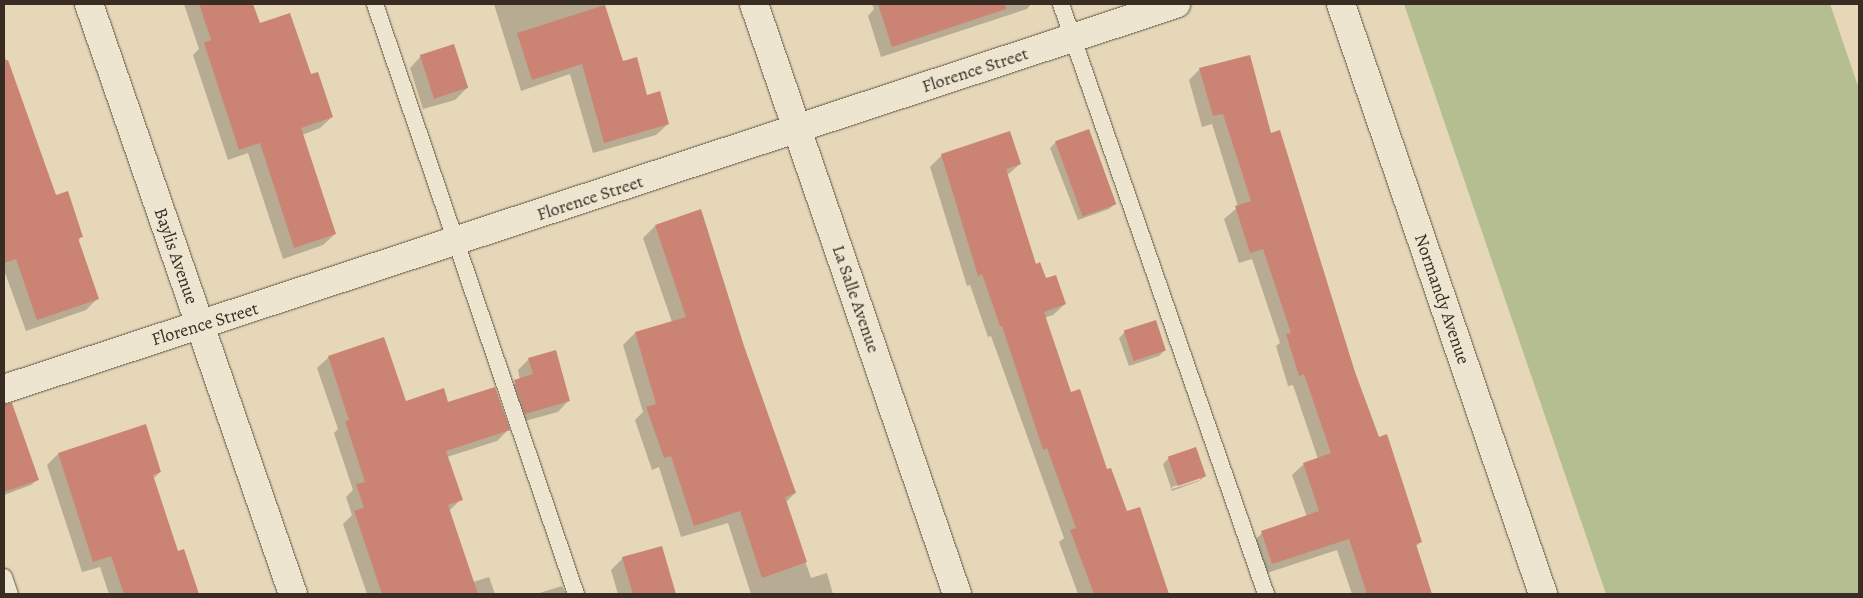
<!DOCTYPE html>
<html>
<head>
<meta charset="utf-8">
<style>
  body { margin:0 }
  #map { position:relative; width:1863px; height:598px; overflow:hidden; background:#e5d7b8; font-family:Alegreya,serif }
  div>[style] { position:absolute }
  .green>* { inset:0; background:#b4be90 }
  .shadow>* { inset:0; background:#0003 }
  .building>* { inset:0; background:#cb8473; transform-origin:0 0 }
  .roads { filter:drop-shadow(0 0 1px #635748) drop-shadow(0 0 1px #635748) }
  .service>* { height:16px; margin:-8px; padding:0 8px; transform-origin:8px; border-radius:8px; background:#eee5d1 }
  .minor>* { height:28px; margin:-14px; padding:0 14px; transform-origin:14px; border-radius:14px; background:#eee5d1 }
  span { translate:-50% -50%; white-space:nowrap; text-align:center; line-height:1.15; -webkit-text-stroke:5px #eee5d1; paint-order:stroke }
  .street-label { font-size:18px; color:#382c23 }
  .frame { position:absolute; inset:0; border:5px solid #382c23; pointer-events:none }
</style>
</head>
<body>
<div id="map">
  <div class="green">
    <div style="clip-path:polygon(1404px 4px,1830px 4px,1859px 89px,1859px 594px,1606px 594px)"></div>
  </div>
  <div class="shadow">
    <div style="clip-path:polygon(184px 4px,252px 4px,259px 25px,332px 117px,320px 128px,302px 135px,335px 234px,323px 245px,283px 259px,248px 153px,228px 160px,193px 55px,199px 49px)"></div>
    <div style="clip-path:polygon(494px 4px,603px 4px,623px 63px,668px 124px,656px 135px,593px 153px,570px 74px,521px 91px)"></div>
    <div style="clip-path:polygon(872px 4px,1031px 4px,1027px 9px,881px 57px,868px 16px,874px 9px)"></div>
    <div style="clip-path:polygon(4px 54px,56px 196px,82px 236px,78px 241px,97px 299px,86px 310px,26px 331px,4px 270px)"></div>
    <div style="clip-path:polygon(421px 56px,467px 88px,455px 100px,423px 109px,410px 68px)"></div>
    <div style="clip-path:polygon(1200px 69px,1270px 134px,1378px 439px,1421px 542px,1415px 547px,1431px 594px,1352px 594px,1337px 550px,1261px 575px,1251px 544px,1262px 533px,1307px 517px,1292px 475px,1304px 464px,1318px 459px,1293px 385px,1288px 386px,1276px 346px,1280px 343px,1252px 259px,1239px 263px,1224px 219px,1238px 207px,1212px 124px,1202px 127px,1189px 80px)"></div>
    <div style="clip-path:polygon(1056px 142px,1115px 204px,1109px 209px,1078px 220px,1050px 148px)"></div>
    <div style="clip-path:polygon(942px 155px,1020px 164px,1006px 176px,1035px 265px,1065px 304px,1053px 315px,1044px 318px,1070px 394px,1126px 513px,1139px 508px,1168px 594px,1078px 594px,1059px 542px,1064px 538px,991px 336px,988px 337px,970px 285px,967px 286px,930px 167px)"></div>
    <div style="clip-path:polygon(655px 226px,743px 346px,795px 493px,785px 503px,811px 578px,827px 573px,833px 594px,751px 594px,728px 523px,681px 537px,659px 467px,652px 470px,635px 420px,643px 412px,623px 345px,635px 333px,672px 322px,643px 238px)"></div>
    <div style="clip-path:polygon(1125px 332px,1165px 350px,1159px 356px,1129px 366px,1119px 338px)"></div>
    <div style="clip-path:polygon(329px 357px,405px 403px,447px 403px,508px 430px,497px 441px,447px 457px,461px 499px,449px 511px,473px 582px,489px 577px,495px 594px,367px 594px,343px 524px,352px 515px,346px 497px,353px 490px,334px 433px,338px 429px,317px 368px)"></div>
    <div style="clip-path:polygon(529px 359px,569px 400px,558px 412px,514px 424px,503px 393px,520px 380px,518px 370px)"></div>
    <div style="clip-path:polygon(24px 442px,37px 480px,31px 485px,4px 495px,4px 450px)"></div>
    <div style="clip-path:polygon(58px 454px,160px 472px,153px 479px,177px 553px,183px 551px,197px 594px,109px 594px,100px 567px,82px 572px,47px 465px)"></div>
    <div style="clip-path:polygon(evenodd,1169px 458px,1205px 476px,1199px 481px,1172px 491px,1163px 464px,1169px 458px,1200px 477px,1200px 480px,1172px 489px,1172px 487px,1200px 477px)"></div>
    <div style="clip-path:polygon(661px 547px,675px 594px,618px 594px,611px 570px,623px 558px)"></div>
    <div style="clip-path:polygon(562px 586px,566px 594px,536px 594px)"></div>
  </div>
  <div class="building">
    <div style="clip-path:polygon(199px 4px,253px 4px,260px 23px,290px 13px,311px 74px,318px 72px,333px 117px,301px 128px,336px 234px,294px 248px,260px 143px,239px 150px,204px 43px,211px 40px)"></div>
    <div style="clip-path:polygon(878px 4px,1005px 4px,1006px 9px,892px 47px)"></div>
    <div style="clip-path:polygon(605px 5px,623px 61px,637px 57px,647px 95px,660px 91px,669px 124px,604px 143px,582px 64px,532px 80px,517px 33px)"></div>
    <div style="left:454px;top:44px;width:46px;height:36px;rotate:72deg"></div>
    <div style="clip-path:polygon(1250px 55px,1271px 133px,1280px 130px,1355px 372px,1379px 437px,1387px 434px,1422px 542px,1416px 544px,1432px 594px,1367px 594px,1349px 539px,1272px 564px,1261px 531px,1319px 511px,1303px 463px,1331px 453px,1304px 374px,1299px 376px,1286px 334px,1291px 333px,1263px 249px,1250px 253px,1235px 206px,1251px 201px,1223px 114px,1213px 116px,1199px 68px)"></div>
    <div style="clip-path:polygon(8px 60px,56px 195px,68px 191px,83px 237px,78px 238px,99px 299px,37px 320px,16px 259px,4px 263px,4px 61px)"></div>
    <div style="left:1089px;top:129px;width:80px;height:36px;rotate:70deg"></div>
    <div style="clip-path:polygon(1010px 131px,1021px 164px,1006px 169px,1036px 264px,1040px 262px,1046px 278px,1056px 275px,1066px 304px,1044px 312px,1071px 392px,1080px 389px,1107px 469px,1111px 468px,1127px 511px,1140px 507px,1169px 594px,1094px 594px,1070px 530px,1076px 528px,1047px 448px,1043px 450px,1002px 326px,1000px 326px,982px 274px,978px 276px,941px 154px)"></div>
    <div style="clip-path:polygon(701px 209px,744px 346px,796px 493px,785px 497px,807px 562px,762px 578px,740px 511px,694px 526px,671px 456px,664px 458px,646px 407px,656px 404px,635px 332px,686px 317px,655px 225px)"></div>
    <div style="left:1156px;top:320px;width:32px;height:34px;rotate:72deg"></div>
    <div style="clip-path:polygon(384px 337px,406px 401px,444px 388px,448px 402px,495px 387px,510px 430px,446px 451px,463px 500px,448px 505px,478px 594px,382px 594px,354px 511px,364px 508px,356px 484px,365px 482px,345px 421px,349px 420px,328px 356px)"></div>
    <div style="clip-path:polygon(556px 350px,570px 401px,525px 414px,514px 380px,533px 374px,528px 358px)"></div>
    <div style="clip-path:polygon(12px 403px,39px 480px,4px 492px,4px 404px)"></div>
    <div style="clip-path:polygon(146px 424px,161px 472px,153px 475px,178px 551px,184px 549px,199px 594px,124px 594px,111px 556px,93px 562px,58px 453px)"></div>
    <div style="left:1196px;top:447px;width:31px;height:30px;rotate:71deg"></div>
    <div style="clip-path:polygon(662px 546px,676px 594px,633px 594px,622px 557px)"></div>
  </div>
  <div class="roads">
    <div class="service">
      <div style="left:375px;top:4px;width:623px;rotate:71.19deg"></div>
      <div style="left:1061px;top:4px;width:625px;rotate:70.84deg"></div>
      <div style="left:4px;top:577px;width:18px;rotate:71deg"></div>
    </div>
    <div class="minor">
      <div style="left:89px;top:4px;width:624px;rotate:70.93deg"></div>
      <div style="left:754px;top:4px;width:624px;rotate:71.01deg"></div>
      <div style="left:1341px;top:4px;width:624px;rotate:71.1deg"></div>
      <div style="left:4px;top:389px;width:1234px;rotate:-18.19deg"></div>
    </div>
  </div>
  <div class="street-label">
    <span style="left:975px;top:70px;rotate:-18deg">Florence Street</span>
    <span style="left:590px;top:198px;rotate:-18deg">Florence Street</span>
    <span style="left:176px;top:256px;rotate:71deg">Baylis Avenue</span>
    <span style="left:856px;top:299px;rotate:71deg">La Salle Avenue</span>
    <span style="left:1442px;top:299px;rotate:71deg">Normandy Avenue</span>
    <span style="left:205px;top:324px;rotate:-17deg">Florence Street</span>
  </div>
  <div class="frame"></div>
</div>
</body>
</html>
